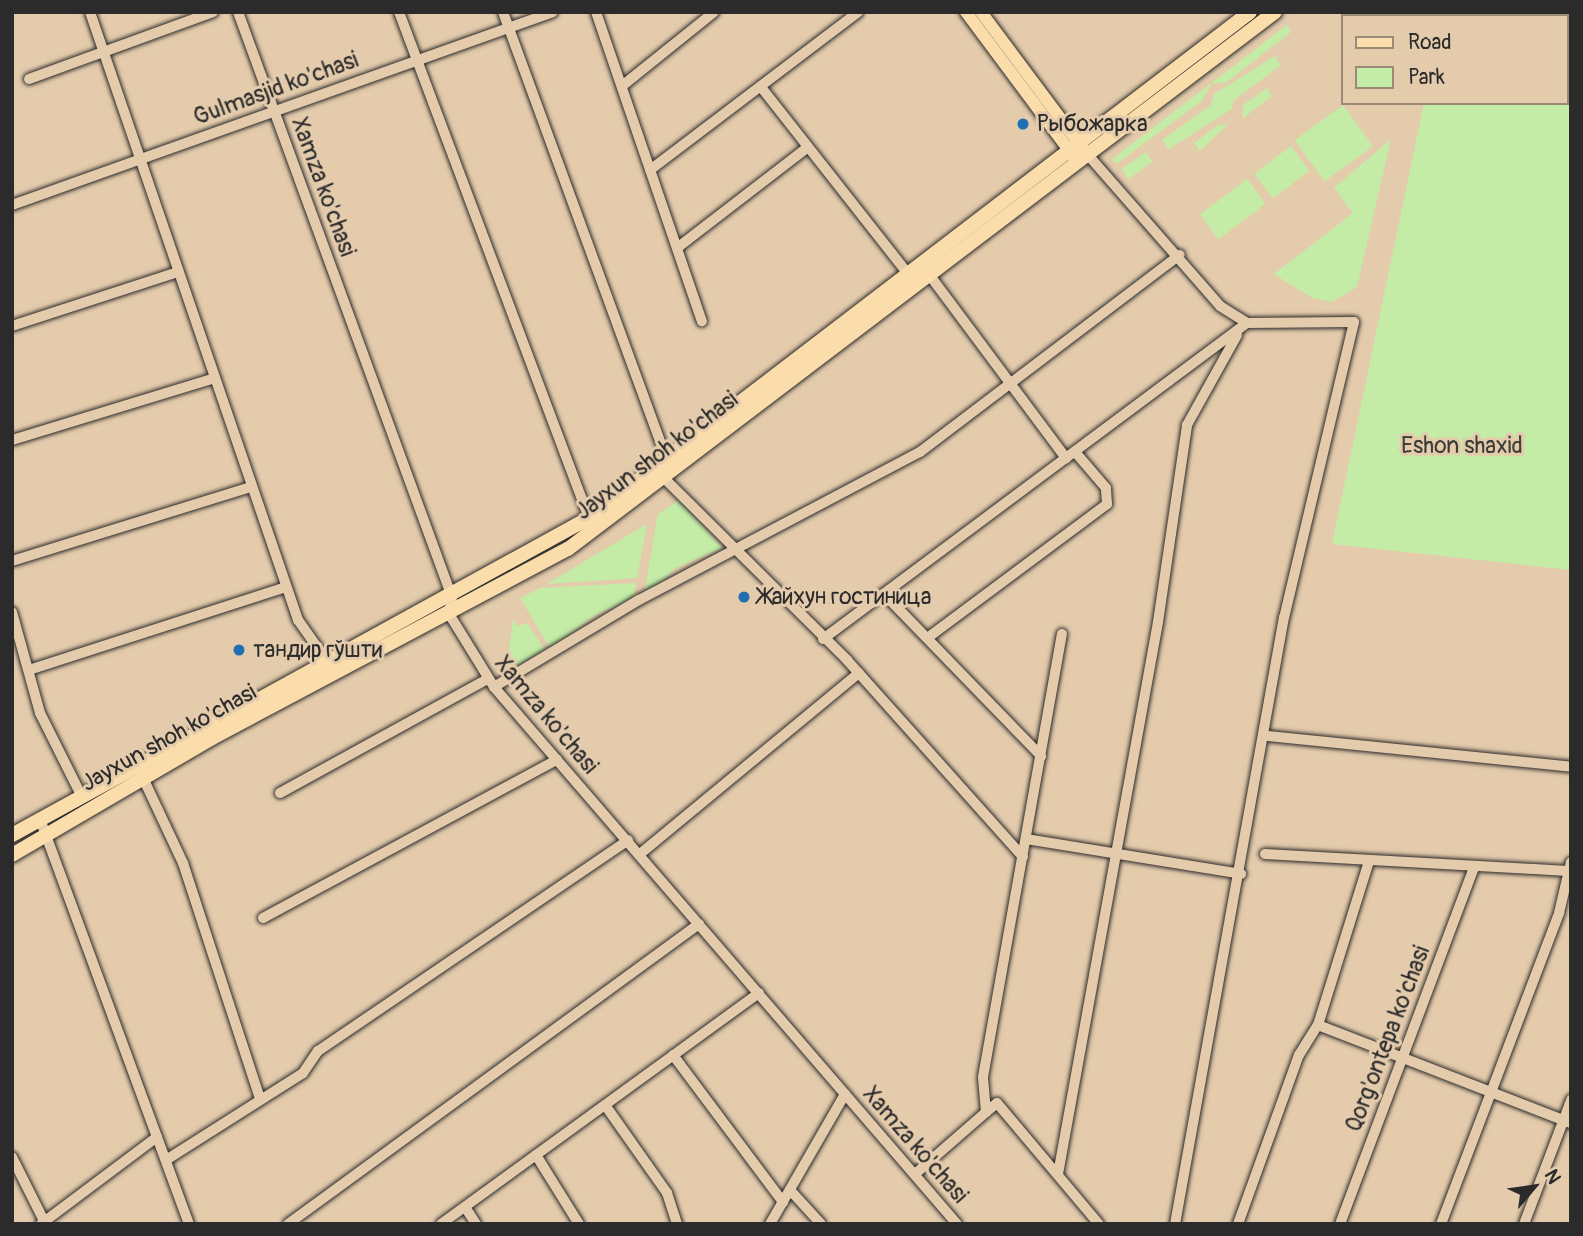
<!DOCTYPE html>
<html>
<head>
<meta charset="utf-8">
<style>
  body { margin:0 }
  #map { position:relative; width:1583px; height:1236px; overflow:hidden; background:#e4cbac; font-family:Pangolin,sans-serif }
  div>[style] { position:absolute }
  .green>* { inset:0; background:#c4eca7; transform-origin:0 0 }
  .roads { filter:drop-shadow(0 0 2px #2b2b2b) drop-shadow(0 0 2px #2b2b2b) }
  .minor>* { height:10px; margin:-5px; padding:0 5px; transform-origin:5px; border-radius:5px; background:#e4cbac }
  .major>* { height:12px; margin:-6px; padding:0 6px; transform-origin:6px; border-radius:6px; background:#fbddab }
  .highway>* { height:14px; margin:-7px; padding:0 7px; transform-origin:7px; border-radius:7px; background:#fbddab }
  .dots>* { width:19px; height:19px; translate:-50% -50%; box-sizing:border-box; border:4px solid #e4cbac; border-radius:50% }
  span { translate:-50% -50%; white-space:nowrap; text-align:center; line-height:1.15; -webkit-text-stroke:6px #e4cbac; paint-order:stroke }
  .street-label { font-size:23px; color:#2b2b2b }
  .poi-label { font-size:23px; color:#2b2b2b }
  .left { translate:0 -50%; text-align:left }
  .park-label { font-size:23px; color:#3a3e37 }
  .frame { position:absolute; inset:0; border:14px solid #2b2b2b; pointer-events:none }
  .legend { position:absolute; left:1341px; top:14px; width:228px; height:91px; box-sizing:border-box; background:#e4cbac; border:2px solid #9a8b78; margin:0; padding:9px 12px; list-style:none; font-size:21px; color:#2b2b2b }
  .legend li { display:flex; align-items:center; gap:14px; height:35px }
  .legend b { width:35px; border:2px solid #9a8b78 }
  .north { position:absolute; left:1499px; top:1152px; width:70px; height:70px; -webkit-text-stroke:5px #e4cbac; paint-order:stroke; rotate:61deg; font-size:19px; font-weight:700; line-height:28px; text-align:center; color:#2b2b2b }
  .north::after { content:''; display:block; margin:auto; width:24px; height:32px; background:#2b2b2b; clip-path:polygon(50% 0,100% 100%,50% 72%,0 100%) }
</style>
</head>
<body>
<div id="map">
  <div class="green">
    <div style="clip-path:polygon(1453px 12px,1571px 12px,1571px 570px,1332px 544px,1424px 103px,1567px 103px,1567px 16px,1448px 16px)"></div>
    <div style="clip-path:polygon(1287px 25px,1291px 32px,1227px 82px,1211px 84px,1202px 101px,1116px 164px,1112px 159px)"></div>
    <div style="clip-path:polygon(1275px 56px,1281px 65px,1233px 101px,1232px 109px,1169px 149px,1162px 140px,1211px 105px,1214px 94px)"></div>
    <div style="clip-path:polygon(1267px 88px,1272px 96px,1242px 119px,1243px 105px)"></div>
    <div style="left:1343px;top:105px;width:51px;height:60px;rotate:54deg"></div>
    <div style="clip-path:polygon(1228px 124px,1200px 151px,1194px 143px,1218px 125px)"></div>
    <div style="clip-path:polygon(1391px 139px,1357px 287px,1332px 302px,1312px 298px,1274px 274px,1353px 213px,1334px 188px)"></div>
    <div style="left:1291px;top:146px;width:31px;height:46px;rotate:53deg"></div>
    <div style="left:1146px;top:152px;width:12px;height:30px;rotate:55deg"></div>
    <div style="left:1247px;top:179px;width:31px;height:59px;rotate:53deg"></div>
    <div style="clip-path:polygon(679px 500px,722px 548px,676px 568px,651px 591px,645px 588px,658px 514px)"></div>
    <div style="clip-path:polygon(647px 524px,637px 578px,547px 584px)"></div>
    <div style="clip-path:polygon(636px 583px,634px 599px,597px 614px,550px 648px,520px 598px,540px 588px)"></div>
    <div style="clip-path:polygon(513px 620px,517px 626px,527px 623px,545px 650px,506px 672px)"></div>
  </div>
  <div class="roads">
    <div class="minor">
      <div style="left:90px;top:12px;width:643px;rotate:71.11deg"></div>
      <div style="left:298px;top:620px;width:50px;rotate:54.7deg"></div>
      <div style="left:238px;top:12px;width:623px;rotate:69.91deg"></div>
      <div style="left:452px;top:597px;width:17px;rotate:100deg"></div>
      <div style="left:449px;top:614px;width:86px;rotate:58.3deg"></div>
      <div style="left:494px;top:687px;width:709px;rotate:49.23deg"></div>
      <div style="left:399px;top:12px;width:540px;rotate:69.42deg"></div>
      <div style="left:503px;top:12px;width:478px;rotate:69.9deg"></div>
      <div style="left:596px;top:12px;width:327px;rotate:71.1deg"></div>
      <div style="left:29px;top:79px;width:196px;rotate:-20deg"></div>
      <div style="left:622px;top:86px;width:118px;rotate:-38.8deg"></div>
      <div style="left:761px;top:87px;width:239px;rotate:51.8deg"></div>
      <div style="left:1088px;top:155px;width:201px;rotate:48.8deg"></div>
      <div style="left:1220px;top:306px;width:32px;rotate:32deg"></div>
      <div style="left:650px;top:170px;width:261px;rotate:-37.2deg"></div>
      <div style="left:12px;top:205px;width:574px;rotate:-19.63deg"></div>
      <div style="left:677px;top:248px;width:165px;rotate:-37.6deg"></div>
      <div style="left:931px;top:277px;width:226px;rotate:53.3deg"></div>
      <div style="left:12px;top:326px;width:171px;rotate:-18deg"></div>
      <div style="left:12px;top:440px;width:209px;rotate:-17deg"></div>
      <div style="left:666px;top:480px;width:255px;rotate:44.8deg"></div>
      <div style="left:847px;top:660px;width:264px;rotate:48.2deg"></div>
      <div style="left:12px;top:561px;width:250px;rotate:-17.2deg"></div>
      <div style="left:886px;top:596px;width:223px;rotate:45.9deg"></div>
      <div style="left:12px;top:612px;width:105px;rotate:74.5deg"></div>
      <div style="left:40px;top:713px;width:92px;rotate:63.4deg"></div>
      <div style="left:930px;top:636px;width:221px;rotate:-36.7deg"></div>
      <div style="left:1107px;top:504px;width:16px;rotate:-94deg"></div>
      <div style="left:1106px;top:488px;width:48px;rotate:-130.7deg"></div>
      <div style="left:823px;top:639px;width:529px;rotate:-36.7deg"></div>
      <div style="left:1247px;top:323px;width:107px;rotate:-0.5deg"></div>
      <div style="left:1354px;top:322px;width:303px;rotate:103.3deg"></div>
      <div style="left:1284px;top:617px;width:617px;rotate:100.18deg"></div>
      <div style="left:29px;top:670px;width:270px;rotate:-17.9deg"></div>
      <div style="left:494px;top:687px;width:169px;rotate:-31deg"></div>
      <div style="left:639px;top:600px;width:318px;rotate:-27.8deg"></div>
      <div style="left:920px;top:452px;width:326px;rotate:-37.2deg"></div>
      <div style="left:1268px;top:736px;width:305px;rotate:5.8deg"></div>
      <div style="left:143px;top:778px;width:94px;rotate:64.8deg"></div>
      <div style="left:183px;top:863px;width:248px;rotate:71.9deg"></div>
      <div style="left:280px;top:793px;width:236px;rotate:-28.8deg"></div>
      <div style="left:40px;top:819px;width:432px;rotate:69.8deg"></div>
      <div style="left:1026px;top:839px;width:218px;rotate:9.2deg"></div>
      <div style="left:640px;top:854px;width:284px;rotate:-39.6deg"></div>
      <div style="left:1265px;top:854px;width:303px;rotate:3.2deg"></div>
      <div style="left:263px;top:918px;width:334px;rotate:-28.3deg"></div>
      <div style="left:1318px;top:1025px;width:271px;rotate:21.2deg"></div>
      <div style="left:673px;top:1055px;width:184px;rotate:53.2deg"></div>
      <div style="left:605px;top:1105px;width:108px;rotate:54.8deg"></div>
      <div style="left:667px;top:1193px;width:33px;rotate:72deg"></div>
      <div style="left:986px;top:1112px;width:14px;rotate:-39deg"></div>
      <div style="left:997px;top:1103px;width:158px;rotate:49.9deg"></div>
      <div style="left:536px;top:1155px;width:81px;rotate:58.1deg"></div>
      <div style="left:12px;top:1157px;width:72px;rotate:63.4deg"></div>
      <div style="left:166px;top:1160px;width:162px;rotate:-32.4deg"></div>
      <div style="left:303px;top:1073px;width:27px;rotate:-56deg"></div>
      <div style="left:318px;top:1051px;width:375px;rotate:-34.2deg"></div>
      <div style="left:915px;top:1174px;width:94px;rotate:-41.1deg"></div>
      <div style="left:986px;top:1112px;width:35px;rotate:-95deg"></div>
      <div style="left:983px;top:1077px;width:450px;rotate:-79.9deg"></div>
      <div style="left:1058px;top:1174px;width:561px;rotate:-79.73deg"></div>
      <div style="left:1158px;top:622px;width:199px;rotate:-81.6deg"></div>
      <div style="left:1187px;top:425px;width:103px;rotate:-60.9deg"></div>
      <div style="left:790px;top:1190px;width:46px;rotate:47.6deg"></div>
      <div style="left:465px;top:1207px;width:20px;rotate:57deg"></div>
      <div style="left:41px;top:1224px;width:145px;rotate:-36.9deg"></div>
      <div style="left:288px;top:1224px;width:509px;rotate:-36.13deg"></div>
      <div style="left:441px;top:1224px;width:393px;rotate:-36deg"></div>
      <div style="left:770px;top:1224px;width:150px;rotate:-60deg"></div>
      <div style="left:1238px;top:1224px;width:180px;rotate:-70.2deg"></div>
      <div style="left:1299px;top:1055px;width:36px;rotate:-58deg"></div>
      <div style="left:1318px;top:1025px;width:172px;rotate:-72.7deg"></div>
      <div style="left:1340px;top:1224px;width:380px;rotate:-69.4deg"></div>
      <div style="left:1441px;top:1224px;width:333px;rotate:-69.2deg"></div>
      <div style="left:1559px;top:913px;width:52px;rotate:-76.8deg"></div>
      <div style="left:1524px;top:1224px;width:133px;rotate:-69.2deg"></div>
    </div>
    <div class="major">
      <div style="left:966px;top:12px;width:182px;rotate:53.3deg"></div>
      <div style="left:981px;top:12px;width:171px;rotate:53.3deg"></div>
    </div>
    <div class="highway">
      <div style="left:12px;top:835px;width:658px;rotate:-28.78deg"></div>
      <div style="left:589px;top:518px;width:832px;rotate:-37.43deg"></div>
      <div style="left:12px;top:855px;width:232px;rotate:-30.3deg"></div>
      <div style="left:212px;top:738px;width:403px;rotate:-28deg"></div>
      <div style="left:568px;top:549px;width:888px;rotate:-37.22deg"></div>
    </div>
  </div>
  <div class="dots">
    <div style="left:1023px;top:124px;background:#1f6fb2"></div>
    <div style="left:744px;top:597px;background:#1f6fb2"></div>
    <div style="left:239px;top:650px;background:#1f6fb2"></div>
  </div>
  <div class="street-label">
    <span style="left:276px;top:89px;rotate:-20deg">Gulmasjid ko'chasi</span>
    <span style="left:323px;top:187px;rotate:70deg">Xamza ko'chasi</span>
    <span style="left:657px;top:456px;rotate:-37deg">Jayxun shoh ko'chasi</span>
    <span style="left:546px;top:715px;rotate:50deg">Xamza ko'chasi</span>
    <span style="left:169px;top:738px;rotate:-29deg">Jayxun shoh ko'chasi</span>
    <span style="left:1388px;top:1039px;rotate:-69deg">Qorg'ontepa ko'chasi</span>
    <span style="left:915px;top:1145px;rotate:49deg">Xamza ko'chasi</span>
  </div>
  <div class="poi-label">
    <span class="left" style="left:1037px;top:124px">Рыбожарка</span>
    <span class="left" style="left:758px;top:597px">Жайхун гостиница</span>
    <span class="left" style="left:253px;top:650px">тандир гўшти</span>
  </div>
  <div class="park-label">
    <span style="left:1462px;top:446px">Eshon shaxid</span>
  </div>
  <div class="frame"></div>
  <ul class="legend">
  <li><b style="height:9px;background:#fbddab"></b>Road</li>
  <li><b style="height:19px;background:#c4eca7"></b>Park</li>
  </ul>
  <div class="north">N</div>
</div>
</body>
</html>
